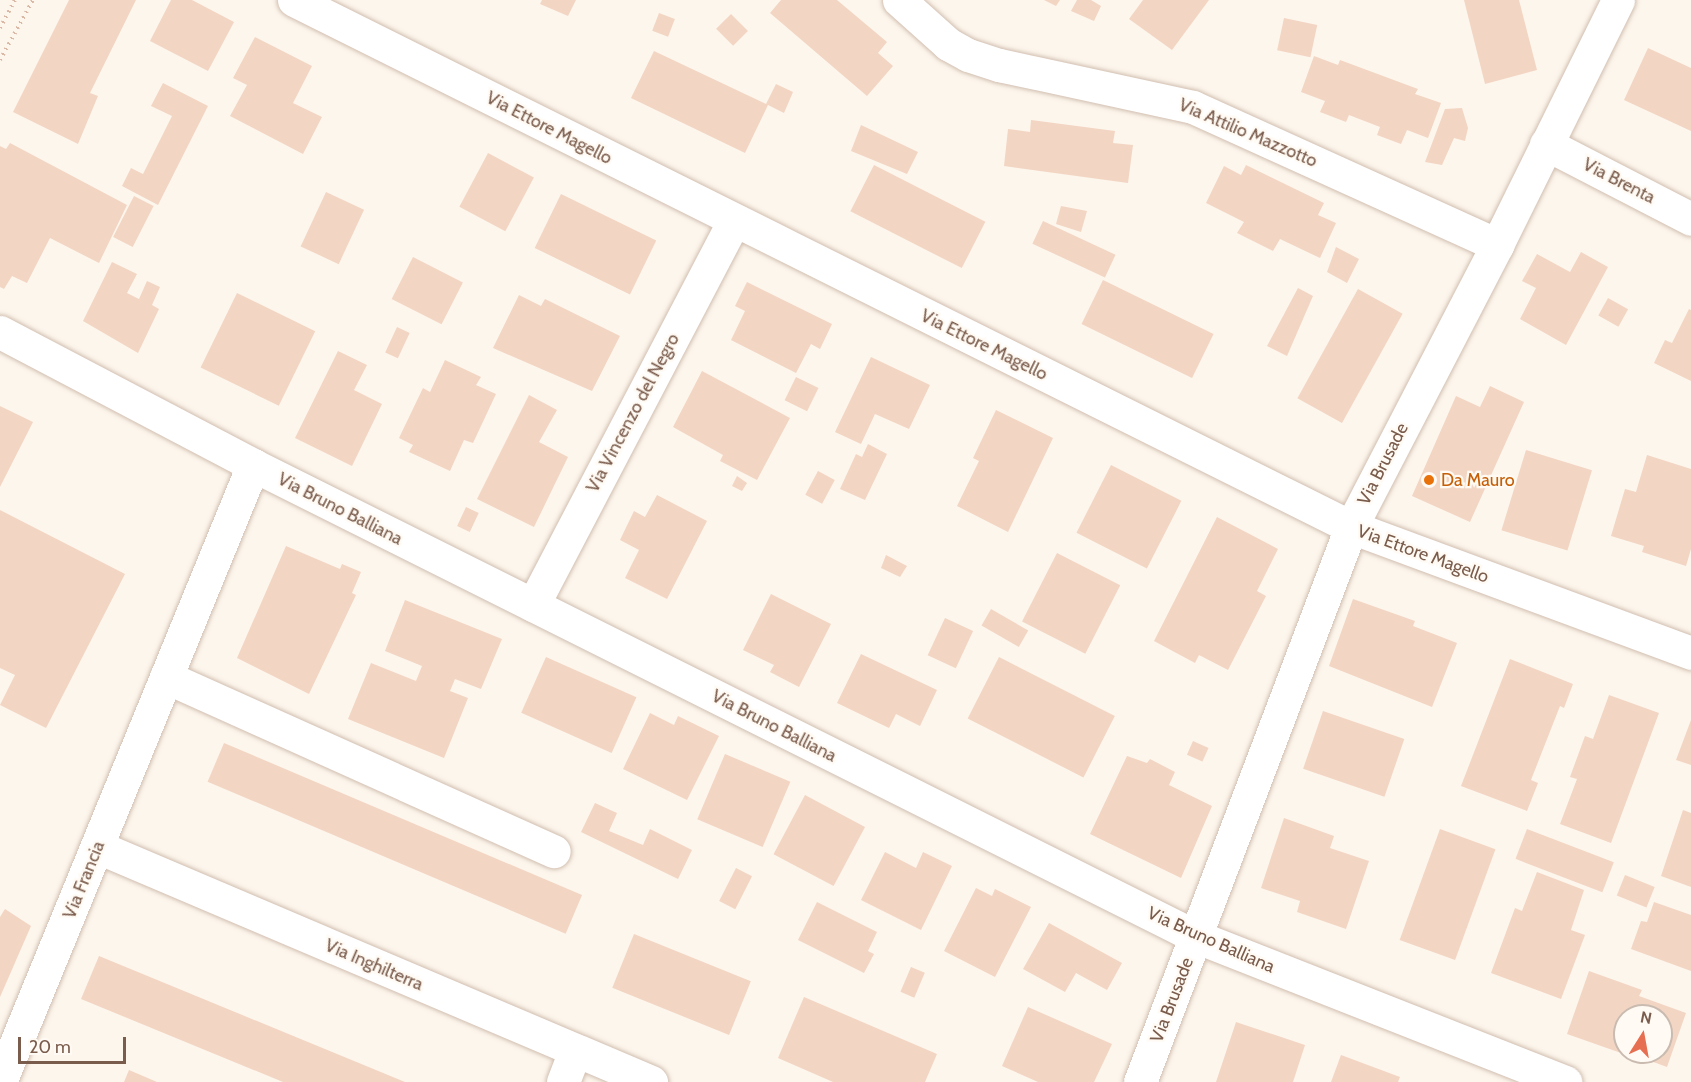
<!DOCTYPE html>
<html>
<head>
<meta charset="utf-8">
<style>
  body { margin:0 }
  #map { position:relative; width:1691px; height:1082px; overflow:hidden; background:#fdf6ec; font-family:Cabin,sans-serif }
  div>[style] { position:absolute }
  .building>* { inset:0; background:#f3d5c3; transform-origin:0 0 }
  .path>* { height:4px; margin-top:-2px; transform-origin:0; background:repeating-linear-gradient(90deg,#d9b8a5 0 1.5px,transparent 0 6px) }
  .roads { filter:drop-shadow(0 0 2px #d1beb0) drop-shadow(0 0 2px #d1beb0) }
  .minor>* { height:33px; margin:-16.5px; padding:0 16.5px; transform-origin:16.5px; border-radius:16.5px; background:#fff }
  .dots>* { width:16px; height:16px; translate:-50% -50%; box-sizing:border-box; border:3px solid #fffaf3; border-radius:50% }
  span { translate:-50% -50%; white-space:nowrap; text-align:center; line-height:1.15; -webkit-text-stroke:4.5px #fffaf3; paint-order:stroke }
  .street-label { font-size:18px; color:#7a5c4d }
  .food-label { font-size:18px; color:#c56008 }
  .left { translate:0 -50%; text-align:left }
  .north { position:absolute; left:1613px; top:1004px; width:60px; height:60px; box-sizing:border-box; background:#fffaf3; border:2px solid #cabbb1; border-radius:50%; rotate:11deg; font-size:16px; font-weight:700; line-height:24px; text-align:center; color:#7a5c4d }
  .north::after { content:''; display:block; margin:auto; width:21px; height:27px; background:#e76f51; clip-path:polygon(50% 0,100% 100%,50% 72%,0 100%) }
  .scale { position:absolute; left:18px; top:1037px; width:108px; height:27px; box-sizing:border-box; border:3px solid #7a5c4d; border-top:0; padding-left:8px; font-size:18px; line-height:21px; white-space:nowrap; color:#7a5c4d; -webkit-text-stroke:4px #fffaf3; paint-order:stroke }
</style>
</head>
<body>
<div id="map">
  <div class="building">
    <div style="clip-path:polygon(69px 0,136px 0,90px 93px,98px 96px,78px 144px,13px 112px)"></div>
    <div style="clip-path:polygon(171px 0,192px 0,234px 22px,208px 71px,150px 41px)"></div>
    <div style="clip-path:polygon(542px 0,576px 0,568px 16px,540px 4px)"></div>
    <div style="clip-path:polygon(781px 0,837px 0,887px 42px,878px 53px,893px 66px,867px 96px,770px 13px)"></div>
    <div style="clip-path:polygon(1044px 0,1060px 0,1056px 6px)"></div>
    <div style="clip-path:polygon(1077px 0,1091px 0,1101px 6px,1094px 21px,1071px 11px)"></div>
    <div style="clip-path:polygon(1143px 0,1209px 0,1172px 50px,1129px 19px)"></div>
    <div style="clip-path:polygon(1464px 0,1519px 0,1537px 70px,1485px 84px)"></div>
    <div style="left:659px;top:13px;width:17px;height:19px;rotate:21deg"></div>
    <div style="left:731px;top:14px;width:24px;height:21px;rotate:45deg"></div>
    <div style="left:1284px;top:18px;width:34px;height:33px;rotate:12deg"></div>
    <div style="clip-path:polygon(255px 37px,312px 66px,293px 103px,322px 117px,303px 154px,230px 116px,247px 85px,233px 78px)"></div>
    <div style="clip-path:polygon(1648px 48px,1691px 68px,1691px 131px,1624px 100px)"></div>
    <div style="clip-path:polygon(654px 51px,766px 104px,776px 84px,793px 92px,784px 113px,768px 105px,745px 153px,631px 98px)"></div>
    <div style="clip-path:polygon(1314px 56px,1338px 65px,1340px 60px,1418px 89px,1415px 94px,1441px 103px,1428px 138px,1407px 130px,1401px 144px,1377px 135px,1380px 127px,1349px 115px,1346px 122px,1320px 112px,1325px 101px,1301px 92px)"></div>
    <div style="clip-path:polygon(163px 83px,208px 106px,158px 205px,122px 186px,131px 168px,143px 174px,172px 116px,151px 106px)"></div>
    <div style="clip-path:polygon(1462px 108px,1468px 128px,1465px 141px,1454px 138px,1442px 165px,1425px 162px,1445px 109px)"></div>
    <div style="clip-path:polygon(1031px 120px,1115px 131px,1113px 143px,1133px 145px,1128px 183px,1004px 166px,1008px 129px,1030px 132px)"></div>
    <div style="clip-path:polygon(861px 125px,918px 152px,907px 174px,851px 151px)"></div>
    <div style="clip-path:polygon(10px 143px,127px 205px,99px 263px,50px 238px,27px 283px,12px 276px,4px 289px,0 287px,0 146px,6px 149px)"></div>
    <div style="left:488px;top:153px;width:52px;height:61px;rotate:28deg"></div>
    <div style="left:874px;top:165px;width:125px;height:52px;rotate:27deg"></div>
    <div style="clip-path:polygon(1246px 165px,1324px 203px,1318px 215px,1336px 223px,1320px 258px,1280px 239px,1273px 251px,1237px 233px,1244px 222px,1206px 203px,1224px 166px,1241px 175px)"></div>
    <div style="left:326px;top:192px;width:42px;height:60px;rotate:25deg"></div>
    <div style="left:561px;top:194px;width:106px;height:60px;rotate:26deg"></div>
    <div style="left:134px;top:196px;width:22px;height:46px;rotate:27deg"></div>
    <div style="clip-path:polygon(1061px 206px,1087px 211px,1081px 232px,1056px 224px)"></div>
    <div style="left:1043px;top:221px;width:80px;height:25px;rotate:25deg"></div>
    <div style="clip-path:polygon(1336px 247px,1359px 259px,1347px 283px,1327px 272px)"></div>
    <div style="clip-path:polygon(1581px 252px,1608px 267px,1566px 345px,1520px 319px,1536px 288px,1522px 281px,1537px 254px,1570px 272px)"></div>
    <div style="left:413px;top:257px;width:56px;height:47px;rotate:27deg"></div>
    <div style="clip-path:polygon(112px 262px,137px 274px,127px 293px,139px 299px,147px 281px,160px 287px,152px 305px,159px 309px,138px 353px,83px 321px)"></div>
    <div style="left:1103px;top:280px;width:123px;height:49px;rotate:26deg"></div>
    <div style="clip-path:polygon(747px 282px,832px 324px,820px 349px,811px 344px,796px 373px,731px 340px,745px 311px,735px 306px)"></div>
    <div style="clip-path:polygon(1298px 288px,1313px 296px,1287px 356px,1267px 346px)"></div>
    <div style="left:1358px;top:289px;width:51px;height:125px;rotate:29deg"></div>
    <div style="left:237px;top:293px;width:87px;height:83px;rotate:26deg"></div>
    <div style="clip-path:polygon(519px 295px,541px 306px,545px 299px,620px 336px,592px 391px,493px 348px)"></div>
    <div style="left:1608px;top:298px;width:23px;height:20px;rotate:29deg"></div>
    <div style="clip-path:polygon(1689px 309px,1691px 310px,1691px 381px,1654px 363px,1665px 340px,1672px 343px)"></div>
    <div style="left:397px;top:327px;width:14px;height:28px;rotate:25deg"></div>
    <div style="clip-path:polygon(338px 351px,367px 365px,354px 390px,382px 404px,352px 466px,295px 438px)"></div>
    <div style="clip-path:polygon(871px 357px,930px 385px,909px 429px,875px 414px,861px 444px,835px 432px)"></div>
    <div style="clip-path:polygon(445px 360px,481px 377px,476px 385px,496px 394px,473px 443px,464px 440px,450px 471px,409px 452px,413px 445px,399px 438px,423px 388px,430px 392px)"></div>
    <div style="clip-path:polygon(702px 371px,790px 418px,757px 480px,720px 461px,723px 455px,673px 427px)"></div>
    <div style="left:796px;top:377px;width:25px;height:26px;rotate:26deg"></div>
    <div style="clip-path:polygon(1490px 386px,1524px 402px,1470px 522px,1412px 496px,1456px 396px,1480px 407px)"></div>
    <div style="clip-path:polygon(529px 395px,557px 410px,539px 442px,568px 457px,534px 527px,477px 499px)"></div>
    <div style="clip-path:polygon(0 406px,33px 422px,0 487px)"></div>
    <div style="clip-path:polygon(996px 410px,1053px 438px,1008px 532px,957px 506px,979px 461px,973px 458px)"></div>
    <div style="clip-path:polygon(868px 444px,887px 454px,865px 500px,840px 489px,856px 454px,862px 457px)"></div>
    <div style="left:1526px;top:450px;width:69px;height:84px;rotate:17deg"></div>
    <div style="clip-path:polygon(1647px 455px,1691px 469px,1691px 549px,1686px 566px,1642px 552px,1644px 546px,1611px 536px,1625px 489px,1636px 492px)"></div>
    <div style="left:1111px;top:465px;width:79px;height:76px;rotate:27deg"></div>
    <div style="left:818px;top:471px;width:19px;height:27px;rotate:28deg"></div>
    <div style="clip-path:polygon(737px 476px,747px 483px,742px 491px,732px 486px)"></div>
    <div style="clip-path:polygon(657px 495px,707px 521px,667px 599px,625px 578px,639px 550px,620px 540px,634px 511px,645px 517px)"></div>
    <div style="left:466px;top:507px;width:14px;height:21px;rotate:25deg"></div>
    <div style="clip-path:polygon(0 510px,125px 574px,46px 728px,0 705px,15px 675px,0 668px)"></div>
    <div style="clip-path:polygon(1217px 517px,1278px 549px,1257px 591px,1266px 596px,1228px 670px,1199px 655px,1195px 663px,1154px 641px)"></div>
    <div style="clip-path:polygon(286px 546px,340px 569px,342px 564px,361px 572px,352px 593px,356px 595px,309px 694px,237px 658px)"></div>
    <div style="left:1057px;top:553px;width:71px;height:77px;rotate:27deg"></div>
    <div style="clip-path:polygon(886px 555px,907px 566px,900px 577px,881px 568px)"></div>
    <div style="clip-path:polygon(771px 594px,831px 624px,799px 687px,770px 672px,774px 665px,743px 650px)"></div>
    <div style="clip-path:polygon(1353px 599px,1415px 621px,1413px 626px,1457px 643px,1432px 707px,1329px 666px)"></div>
    <div style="clip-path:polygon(405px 600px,502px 639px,481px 689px,455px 679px,450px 691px,468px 698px,444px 758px,348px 719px,371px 663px,416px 681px,422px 666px,385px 651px)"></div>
    <div style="left:991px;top:609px;width:43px;height:19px;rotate:30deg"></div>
    <div style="left:945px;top:618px;width:31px;height:41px;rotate:25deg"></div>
    <div style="clip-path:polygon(861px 654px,937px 690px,920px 726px,896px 714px,889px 728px,837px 703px)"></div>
    <div style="left:546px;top:657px;width:99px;height:61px;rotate:24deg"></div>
    <div style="left:999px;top:657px;width:130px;height:69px;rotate:27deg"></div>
    <div style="clip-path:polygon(1510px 659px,1573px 684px,1564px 708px,1560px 706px,1531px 780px,1538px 783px,1527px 811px,1461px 786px)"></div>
    <div style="clip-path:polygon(1609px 695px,1659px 713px,1611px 843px,1560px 824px,1577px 779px,1570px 777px,1585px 736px,1593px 739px)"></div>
    <div style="left:1323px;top:711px;width:86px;height:61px;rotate:19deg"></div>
    <div style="clip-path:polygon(650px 713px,674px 725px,678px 716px,719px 736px,687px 800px,623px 769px)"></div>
    <div style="clip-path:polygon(1691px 720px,1691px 765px,1676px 760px)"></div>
    <div style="left:1193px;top:741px;width:17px;height:15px;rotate:24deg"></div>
    <div style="left:224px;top:743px;width:389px;height:42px;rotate:23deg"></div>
    <div style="left:725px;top:754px;width:71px;height:71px;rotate:23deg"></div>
    <div style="clip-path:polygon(1127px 756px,1147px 763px,1150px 759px,1175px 772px,1169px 785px,1212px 806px,1181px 878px,1090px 834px)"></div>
    <div style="left:805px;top:795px;width:68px;height:67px;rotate:28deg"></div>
    <div style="clip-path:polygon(595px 803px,617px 813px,609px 831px,643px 845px,650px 829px,692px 850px,678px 879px,581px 832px)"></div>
    <div style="clip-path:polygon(1683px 810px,1691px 813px,1691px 887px,1661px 876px)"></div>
    <div style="clip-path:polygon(1284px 818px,1334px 836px,1330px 848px,1369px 861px,1346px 929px,1297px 912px,1300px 901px,1261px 888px)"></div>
    <div style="left:1440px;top:829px;width:59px;height:118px;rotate:20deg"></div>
    <div style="left:1527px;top:829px;width:93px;height:32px;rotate:21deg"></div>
    <div style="clip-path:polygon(885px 852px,916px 868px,923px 852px,952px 866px,921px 930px,861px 900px)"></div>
    <div style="left:736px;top:868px;width:18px;height:37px;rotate:27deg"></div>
    <div style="clip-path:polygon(1537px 872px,1584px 890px,1571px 930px,1585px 935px,1561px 999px,1491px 973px,1515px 908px,1522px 911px)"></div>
    <div style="left:1625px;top:875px;width:32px;height:22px;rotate:22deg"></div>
    <div style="clip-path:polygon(976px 888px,992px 896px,995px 889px,1031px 907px,995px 977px,944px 951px)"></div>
    <div style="clip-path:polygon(817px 902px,877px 932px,868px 951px,874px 954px,864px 973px,798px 940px)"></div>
    <div style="clip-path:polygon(1654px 902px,1691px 915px,1691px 971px,1631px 949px,1641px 921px,1647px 922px)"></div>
    <div style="clip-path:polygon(5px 909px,31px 926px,0 997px,0 917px)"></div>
    <div style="clip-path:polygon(1049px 923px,1122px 963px,1107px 990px,1076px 973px,1065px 992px,1023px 969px)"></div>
    <div style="left:634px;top:934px;width:126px;height:58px;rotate:22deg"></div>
    <div style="clip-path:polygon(99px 956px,405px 1082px,283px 1082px,81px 999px)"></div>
    <div style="left:911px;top:967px;width:15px;height:27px;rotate:23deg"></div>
    <div style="clip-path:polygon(1589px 971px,1642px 990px,1639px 996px,1686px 1013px,1667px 1067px,1626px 1052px,1661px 1052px,1661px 1016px,1625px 1016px,1625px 1052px,1621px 1053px,1567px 1034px)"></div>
    <div style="clip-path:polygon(804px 997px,937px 1054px,925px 1082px,833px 1082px,778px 1058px)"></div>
    <div style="clip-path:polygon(1028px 1007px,1112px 1044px,1094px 1082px,1038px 1082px,1002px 1066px)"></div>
    <div style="clip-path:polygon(1236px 1022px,1305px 1045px,1293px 1082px,1216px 1082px)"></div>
    <div style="clip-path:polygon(1341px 1055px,1400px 1077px,1398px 1082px,1331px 1082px)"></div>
    <div style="clip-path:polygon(129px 1070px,157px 1082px,124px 1082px)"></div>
  </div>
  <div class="path">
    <div style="left:0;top:28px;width:32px;rotate:-62deg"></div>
    <div style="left:0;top:60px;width:68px;rotate:-61.2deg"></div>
  </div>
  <div class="roads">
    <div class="minor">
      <div style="left:294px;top:0;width:1181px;rotate:26.5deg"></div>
      <div style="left:1351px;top:527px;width:363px;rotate:20.3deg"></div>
      <div style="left:899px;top:0;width:66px;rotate:41.9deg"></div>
      <div style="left:948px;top:44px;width:23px;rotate:29deg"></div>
      <div style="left:968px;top:55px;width:33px;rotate:18deg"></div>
      <div style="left:999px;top:65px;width:198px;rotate:12.2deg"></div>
      <div style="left:1193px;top:107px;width:334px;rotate:24.4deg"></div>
      <div style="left:1546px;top:144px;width:163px;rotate:27.3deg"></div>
      <div style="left:0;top:332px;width:286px;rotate:27.7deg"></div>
      <div style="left:253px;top:465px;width:1055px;rotate:26.57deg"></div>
      <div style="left:1197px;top:937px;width:396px;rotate:21.5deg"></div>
      <div style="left:533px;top:605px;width:433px;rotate:-62.4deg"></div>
      <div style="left:166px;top:677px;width:425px;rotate:24.2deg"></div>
      <div style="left:98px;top:847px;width:601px;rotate:23.02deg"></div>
      <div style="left:0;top:1082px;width:667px;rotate:-67.7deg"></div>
      <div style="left:563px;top:1082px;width:34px;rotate:-69deg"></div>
      <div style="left:1140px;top:1082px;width:594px;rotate:-69.18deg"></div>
      <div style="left:1351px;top:527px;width:318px;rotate:-62.6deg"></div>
      <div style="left:1497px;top:245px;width:273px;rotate:-63.7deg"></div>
    </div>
  </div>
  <div class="dots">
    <div style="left:1429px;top:480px;background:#e8710a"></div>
  </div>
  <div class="street-label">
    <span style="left:549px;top:128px;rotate:27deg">Via Ettore Magello</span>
    <span style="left:1248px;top:133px;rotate:23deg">Via Attilio Mazzotto</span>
    <span style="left:1619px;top:181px;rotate:27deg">Via Brenta</span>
    <span style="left:984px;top:345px;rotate:26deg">Via Ettore Magello</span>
    <span style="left:633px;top:413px;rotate:-62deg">Via Vincenzo del Negro</span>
    <span style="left:1383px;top:464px;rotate:-63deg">Via Brusade</span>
    <span style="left:340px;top:509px;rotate:27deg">Via Bruno Balliana</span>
    <span style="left:1423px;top:554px;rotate:20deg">Via Ettore Magello</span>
    <span style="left:774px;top:726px;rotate:27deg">Via Bruno Balliana</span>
    <span style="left:84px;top:880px;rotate:-68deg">Via Francia</span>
    <span style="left:1211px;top:940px;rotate:24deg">Via Bruno Balliana</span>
    <span style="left:374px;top:965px;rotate:23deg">Via Inghilterra</span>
    <span style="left:1172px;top:1000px;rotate:-69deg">Via Brusade</span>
  </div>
  <div class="food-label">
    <span class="left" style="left:1441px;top:480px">Da Mauro</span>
  </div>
  <div class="north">N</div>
  <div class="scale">20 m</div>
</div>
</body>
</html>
